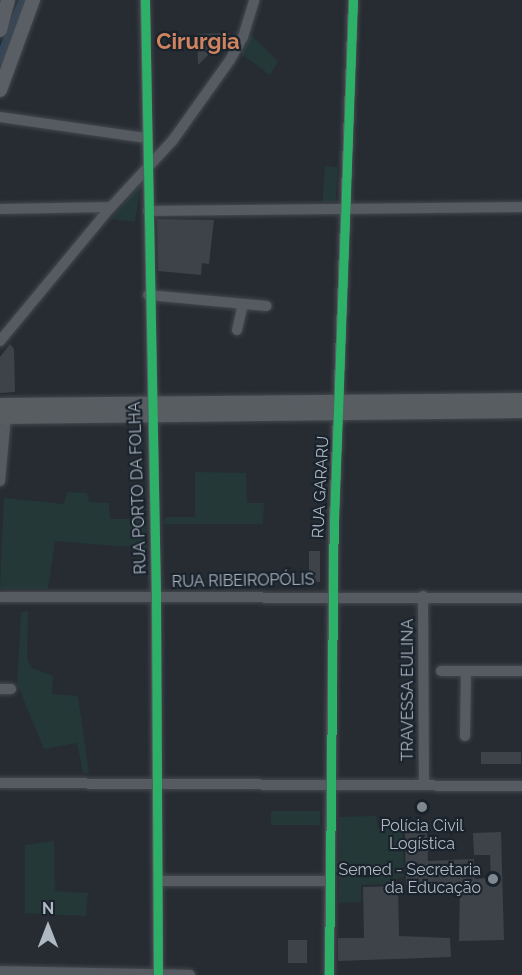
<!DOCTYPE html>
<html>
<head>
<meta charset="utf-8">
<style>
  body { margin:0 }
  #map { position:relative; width:522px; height:975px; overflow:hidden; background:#262c32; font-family:Raleway,sans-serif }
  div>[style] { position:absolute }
  .green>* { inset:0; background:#243838; transform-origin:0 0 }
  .canal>* { height:10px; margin:-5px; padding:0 5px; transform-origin:5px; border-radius:5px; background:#34475a }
  .building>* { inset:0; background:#3e4349; transform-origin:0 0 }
  .roads { filter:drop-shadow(0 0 2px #44484d) drop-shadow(0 0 2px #44484d) }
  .street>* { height:10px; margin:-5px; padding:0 5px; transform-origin:5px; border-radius:5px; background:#565a61 }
  .secondary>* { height:14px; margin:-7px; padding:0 7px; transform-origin:7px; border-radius:7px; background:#5a5e65 }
  .primary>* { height:15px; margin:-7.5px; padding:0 7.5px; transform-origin:7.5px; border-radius:7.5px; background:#585d62 }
  .cycleway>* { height:9px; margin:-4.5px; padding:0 4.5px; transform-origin:4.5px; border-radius:4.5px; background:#2db169 }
  .dots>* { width:16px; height:16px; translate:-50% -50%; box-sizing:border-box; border:3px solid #1a232c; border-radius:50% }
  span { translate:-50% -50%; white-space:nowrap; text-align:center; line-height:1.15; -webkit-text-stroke:4.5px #1a232c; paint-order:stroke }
  .street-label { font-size:16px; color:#afb9c4 }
  .poi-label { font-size:16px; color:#afb9c4 }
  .right { translate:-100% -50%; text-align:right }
  .district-label { font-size:22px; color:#d0835e; font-weight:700 }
  .north { position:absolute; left:18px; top:897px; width:60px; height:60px; -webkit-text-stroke:4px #1a232c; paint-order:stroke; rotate:0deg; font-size:16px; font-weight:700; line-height:24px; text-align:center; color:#afb9c4 }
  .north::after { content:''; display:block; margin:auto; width:21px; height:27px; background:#afb9c4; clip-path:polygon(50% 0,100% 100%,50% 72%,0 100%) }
</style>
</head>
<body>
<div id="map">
  <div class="green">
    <div style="clip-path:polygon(250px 34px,278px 61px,270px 75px,240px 53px)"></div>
    <div style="left:325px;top:166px;width:13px;height:36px;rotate:4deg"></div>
    <div style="clip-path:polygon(141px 183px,135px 222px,111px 219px)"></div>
    <div style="clip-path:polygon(195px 472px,246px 473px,247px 503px,264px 503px,263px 524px,163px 524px,166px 517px,195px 517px)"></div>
    <div style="clip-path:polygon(67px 492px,87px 493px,89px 502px,109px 503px,110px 519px,146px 519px,146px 554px,132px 555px,131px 547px,55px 541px,48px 589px,0 589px,4px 498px,64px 504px)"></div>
    <div style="clip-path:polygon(28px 611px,27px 659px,32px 668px,53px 676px,52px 694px,78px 696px,89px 773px,83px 773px,77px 743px,44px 749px,17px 684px,21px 612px)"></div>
    <div style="left:271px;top:811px;width:49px;height:14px"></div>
    <div style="clip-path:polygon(376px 816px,378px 828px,402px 829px,404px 876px,386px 884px,361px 885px,361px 902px,339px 903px,339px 817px)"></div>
    <div style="clip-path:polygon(54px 841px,55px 891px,88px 893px,86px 916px,25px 913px,25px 845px)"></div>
  </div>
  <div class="canal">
    <div style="left:0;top:60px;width:65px;rotate:-68.2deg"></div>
  </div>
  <div class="building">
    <div style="clip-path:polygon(230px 33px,198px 65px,197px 34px)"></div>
    <div style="clip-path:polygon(157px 219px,214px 220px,209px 264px,202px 263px,201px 275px,158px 271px)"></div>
    <div style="clip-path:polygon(10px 344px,14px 349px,15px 392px,0 393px,0 357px)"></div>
    <div style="left:309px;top:551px;width:11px;height:31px"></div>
    <div style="left:481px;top:752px;width:40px;height:12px"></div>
    <div style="clip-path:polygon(501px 832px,504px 940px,459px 941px,460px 884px,406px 885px,405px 833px,427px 833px,428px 861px,474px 859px,475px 879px,491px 878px,490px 855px,474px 855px,473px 833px)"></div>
    <div style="clip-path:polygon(398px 886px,399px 936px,450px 938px,451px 957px,338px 961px,338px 938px,364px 938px,363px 887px)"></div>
    <div style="left:288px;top:940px;width:19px;height:23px"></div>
  </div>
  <div class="roads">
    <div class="street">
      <div style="left:145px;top:0;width:597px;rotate:88.94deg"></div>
      <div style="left:156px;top:597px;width:378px;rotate:89.7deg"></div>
      <div style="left:0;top:117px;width:148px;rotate:8.2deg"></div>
      <div style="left:0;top:209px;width:111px;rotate:-1deg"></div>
      <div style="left:148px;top:211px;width:374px;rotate:-0.6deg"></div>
      <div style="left:148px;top:295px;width:119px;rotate:5.3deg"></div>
      <div style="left:237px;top:330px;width:26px;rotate:-77deg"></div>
      <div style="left:0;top:341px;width:174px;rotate:-50.4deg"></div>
      <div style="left:111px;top:207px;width:91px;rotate:-47.2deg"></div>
      <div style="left:173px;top:140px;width:98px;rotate:-54.5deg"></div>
      <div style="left:230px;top:60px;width:26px;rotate:-61deg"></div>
      <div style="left:243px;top:37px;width:39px;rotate:-73deg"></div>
      <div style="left:0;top:481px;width:65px;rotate:-84.7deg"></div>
      <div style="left:423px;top:596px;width:188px;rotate:89.7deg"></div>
      <div style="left:0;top:597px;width:522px;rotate:0.11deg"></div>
      <div style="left:441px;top:671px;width:81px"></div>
      <div style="left:0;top:689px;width:11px"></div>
      <div style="left:465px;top:736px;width:65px;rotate:-89.1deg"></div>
      <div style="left:0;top:783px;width:522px;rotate:0.33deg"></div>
      <div style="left:159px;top:881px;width:171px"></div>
      <div style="left:0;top:971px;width:190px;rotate:1.2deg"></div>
      <div style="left:329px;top:975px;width:454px;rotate:-89.4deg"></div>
      <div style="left:334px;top:521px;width:521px;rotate:-87.91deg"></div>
    </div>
    <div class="secondary">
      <div style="left:0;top:30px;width:31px;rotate:-75deg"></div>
      <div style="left:0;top:90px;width:96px;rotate:-69.9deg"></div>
    </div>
    <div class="primary">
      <div style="left:0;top:405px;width:522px;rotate:-0.55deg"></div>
      <div style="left:0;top:416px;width:522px;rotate:-0.66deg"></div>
    </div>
  </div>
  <div class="cycleway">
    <div style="left:145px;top:0;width:597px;rotate:88.94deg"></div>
    <div style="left:156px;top:597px;width:378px;rotate:89.7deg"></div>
    <div style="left:329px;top:975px;width:454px;rotate:-89.4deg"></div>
    <div style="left:334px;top:521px;width:521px;rotate:-87.91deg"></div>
  </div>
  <div class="dots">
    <div style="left:422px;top:807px;background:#7f8891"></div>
    <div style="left:493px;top:879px;background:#7f8891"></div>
  </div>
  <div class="street-label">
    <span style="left:321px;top:487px;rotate:-87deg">RUA GARARU</span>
    <span style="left:138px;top:488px;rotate:-92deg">RUA PORTO DA FOLHA</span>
    <span style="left:243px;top:581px;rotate:-1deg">RUA RIBEIROPÓLIS</span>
    <span style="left:408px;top:690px;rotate:-90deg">TRAVESSA EULINA</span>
  </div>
  <div class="poi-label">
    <span style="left:422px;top:835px">Polícia Civil<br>Logística</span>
    <span class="right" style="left:481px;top:879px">Semed - Secretaria<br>da Educação</span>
  </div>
  <div class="district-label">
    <span style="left:198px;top:42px">Cirurgia</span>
  </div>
  <div class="north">N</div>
</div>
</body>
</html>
